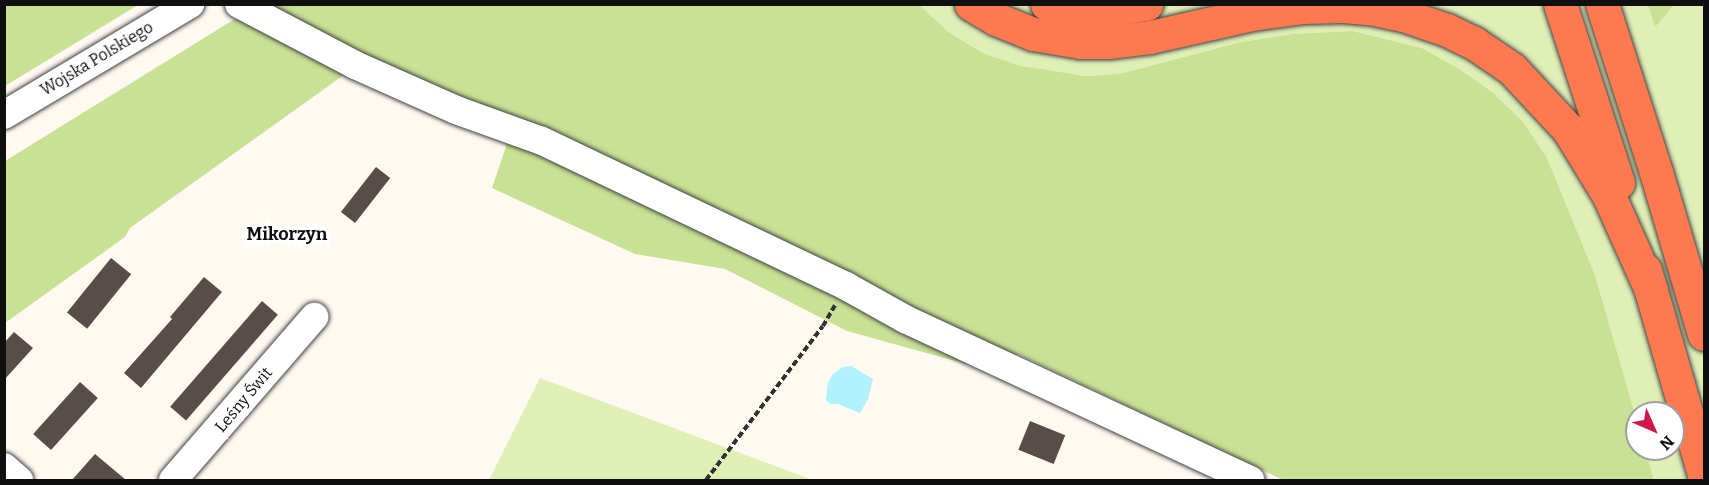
<!DOCTYPE html>
<html>
<head>
<meta charset="utf-8">
<style>
  body { margin:0 }
  #map { position:relative; width:1709px; height:485px; overflow:hidden; background:#fff9f2; font-family:Bitter,serif }
  div>[style] { position:absolute }
  .green>* { inset:0; background:#e0efb6 }
  .forest>* { inset:0; background:#c8e194 }
  .water>* { inset:0; background:#b0f1fd }
  .building>* { inset:0; background:#594d4a; transform-origin:0 0 }
  .path>* { height:4px; margin-top:-2px; transform-origin:0; background:repeating-linear-gradient(90deg,#313131 0 6px,transparent 0 9px) }
  .roads { filter:drop-shadow(0 0 2px #424242) drop-shadow(0 0 2px #424242) }
  .minor>* { height:28px; margin:-14px; padding:0 14px; transform-origin:14px; border-radius:14px; background:#fff }
  .highway>* { height:33px; margin:-16.5px; padding:0 16.5px; transform-origin:16.5px; border-radius:16.5px; background:#ff7950 }
  span { translate:-50% -50%; white-space:nowrap; text-align:center; line-height:1.15; -webkit-text-stroke:6px #fff; paint-order:stroke }
  .street-label { font-size:16px; color:#0f0f0f }
  .neighbourhood-label { font-size:18px; color:#0f0f0f; font-weight:700 }
  .frame { position:absolute; inset:0; border:6px solid #0f0f0f; pointer-events:none }
  .north { position:absolute; left:1625px; top:401px; width:60px; height:60px; box-sizing:border-box; background:#fff; border:2px solid #9f9f9f; border-radius:50%; rotate:135deg; font-size:16px; font-weight:700; line-height:24px; text-align:center; color:#0f0f0f }
  .north::after { content:''; display:block; margin:auto; width:21px; height:27px; background:#d01749; clip-path:polygon(50% 0,100% 100%,50% 72%,0 100%) }
</style>
</head>
<body>
<div id="map">
  <div class="green">
    <div style="clip-path:polygon(919px 5px,1704px 5px,1704px 480px,1654px 480px,1645px 449px,1673px 449px,1673px 413px,1637px 413px,1637px 421px,1595px 275px,1547px 158px,1492px 92px,1461px 70px,1422px 48px,1353px 31px,1292px 34px,1241px 42px,1119px 74px,1085px 76px,1057px 73px,1021px 66px,983px 53px,950px 33px)"></div>
    <div style="clip-path:polygon(540px 378px,730px 449px,813px 480px,489px 480px)"></div>
  </div>
  <div class="forest">
    <div style="clip-path:polygon(5px 4px,138px 4px,138px 5px,5px 86px)"></div>
    <div style="clip-path:polygon(269px 5px,919px 5px,950px 33px,983px 53px,1021px 66px,1085px 76px,1119px 74px,1241px 42px,1292px 34px,1353px 31px,1422px 48px,1461px 70px,1492px 92px,1523px 122px,1547px 158px,1595px 275px,1637px 421px,1637px 449px,1645px 449px,1654px 480px,1283px 480px,1018px 354px,966px 364px,847px 331px,725px 269px,635px 254px,492px 188px,513px 126px,275px 15px)"></div>
    <div style="clip-path:polygon(1648px 5px,1648px 4px,1674px 5px,1655px 27px)"></div>
    <div style="clip-path:polygon(238px 17px,348px 72px,130px 228px,125px 237px,5px 323px,5px 161px)"></div>
  </div>
  <div class="water">
    <div style="clip-path:polygon(851px 366px,873px 379px,868px 399px,860px 413px,838px 404px,830px 404px,826px 400px,828px 382px,833px 374px,843px 367px)"></div>
  </div>
  <div class="building">
    <div style="left:376px;top:167px;width:18px;height:57px;rotate:38deg"></div>
    <div style="left:111px;top:258px;width:26px;height:70px;rotate:39deg"></div>
    <div style="clip-path:polygon(204px 277px,222px 292px,141px 388px,124px 373px,172px 319px,170px 317px)"></div>
    <div style="left:262px;top:301px;width:21px;height:140px;rotate:41deg"></div>
    <div style="clip-path:polygon(14px 332px,33px 348px,4px 380px,4px 343px)"></div>
    <div style="left:80px;top:382px;width:24px;height:70px;rotate:42deg"></div>
    <div style="left:1030px;top:421px;width:38px;height:31px;rotate:22deg"></div>
    <div style="clip-path:polygon(95px 454px,126px 480px,72px 480px)"></div>
  </div>
  <div class="path">
    <div style="left:706px;top:480px;width:193px;rotate:-52.8deg"></div>
    <div style="left:823px;top:326px;width:24px;rotate:-60deg"></div>
  </div>
  <div class="roads">
    <div class="minor">
      <div style="left:239px;top:4px;width:131px;rotate:27.7deg"></div>
      <div style="left:355px;top:65px;width:111px;rotate:24deg"></div>
      <div style="left:456px;top:110px;width:91px;rotate:19.8deg"></div>
      <div style="left:542px;top:141px;width:337px;rotate:25.5deg"></div>
      <div style="left:846px;top:286px;width:68px;rotate:29.2deg"></div>
      <div style="left:905px;top:319px;width:381px;rotate:25deg"></div>
      <div style="left:4px;top:115px;width:217px;rotate:-30.8deg"></div>
      <div style="left:4px;top:467px;width:20px;rotate:41deg"></div>
      <div style="left:173px;top:480px;width:216px;rotate:-49.1deg"></div>
    </div>
    <div class="highway">
      <div style="left:971px;top:4px;width:29px;rotate:31deg"></div>
      <div style="left:996px;top:19px;width:40px;rotate:22deg"></div>
      <div style="left:1033px;top:34px;width:48px;rotate:9.7deg"></div>
      <div style="left:1080px;top:42px;width:28px"></div>
      <div style="left:1108px;top:42px;width:42px;rotate:-6.8deg"></div>
      <div style="left:1150px;top:37px;width:105px;rotate:-12.7deg"></div>
      <div style="left:1252px;top:14px;width:50px;rotate:-8deg"></div>
      <div style="left:1302px;top:7px;width:41px;rotate:-1.4deg"></div>
      <div style="left:1343px;top:6px;width:32px;rotate:5deg"></div>
      <div style="left:1375px;top:9px;width:29px;rotate:12deg"></div>
      <div style="left:1403px;top:15px;width:46px;rotate:18.8deg"></div>
      <div style="left:1447px;top:30px;width:30px;rotate:26deg"></div>
      <div style="left:1474px;top:43px;width:46px;rotate:34.4deg"></div>
      <div style="left:1512px;top:69px;width:82px;rotate:47deg"></div>
      <div style="left:1568px;top:129px;width:79px;rotate:58.5deg"></div>
      <div style="left:1609px;top:196px;width:103px;rotate:65.9deg"></div>
      <div style="left:1047px;top:4px;width:47px;rotate:9.9deg"></div>
      <div style="left:1093px;top:12px;width:54px;rotate:-8.6deg"></div>
      <div style="left:1560px;top:4px;width:188px;rotate:72deg"></div>
      <div style="left:1602px;top:4px;width:176px;rotate:72.2deg"></div>
      <div style="left:1656px;top:172px;width:169px;rotate:73.5deg"></div>
      <div style="left:1645px;top:270px;width:213px;rotate:73.9deg"></div>
    </div>
  </div>
  <div class="street-label">
    <span style="left:97px;top:59px;rotate:-31deg">Wojska Polskiego</span>
    <span style="left:244px;top:400px;rotate:-50deg">Leśny Świt</span>
  </div>
  <div class="neighbourhood-label">
    <span style="left:287px;top:234px">Mikorzyn</span>
  </div>
  <div class="frame"></div>
  <div class="north">N</div>
</div>
</body>
</html>
